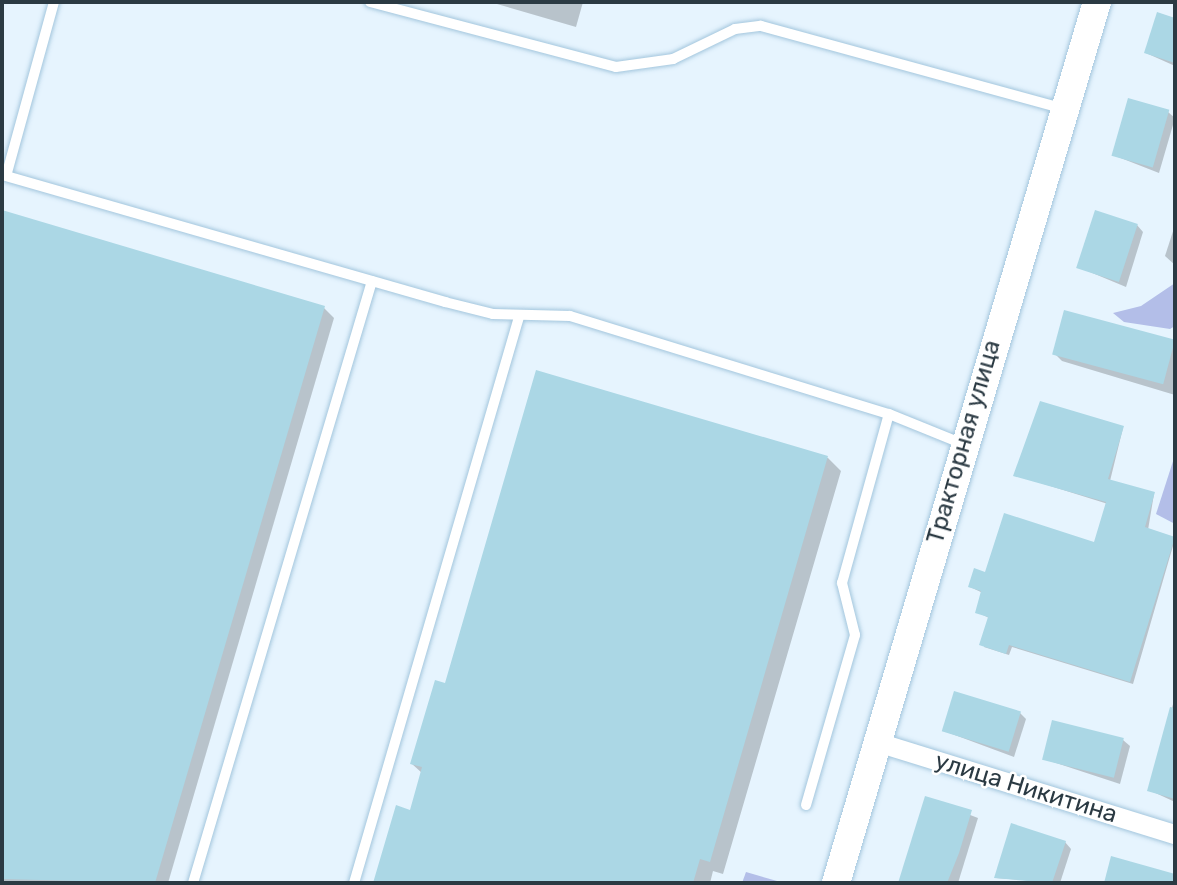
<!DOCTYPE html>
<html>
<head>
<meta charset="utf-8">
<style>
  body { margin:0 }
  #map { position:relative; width:1177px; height:885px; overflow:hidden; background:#e6f4fe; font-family:Rubik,sans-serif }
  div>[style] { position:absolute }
  .green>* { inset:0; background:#b3bee8 }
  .shadow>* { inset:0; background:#0003 }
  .building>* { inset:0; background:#abd7e5; transform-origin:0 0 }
  .roads { filter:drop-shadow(0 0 2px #a3c6dd) drop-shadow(0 0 2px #a3c6dd) }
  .lane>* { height:10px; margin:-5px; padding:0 5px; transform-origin:5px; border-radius:5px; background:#fff }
  .street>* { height:19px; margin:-9.5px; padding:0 9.5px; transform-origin:9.5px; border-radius:9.5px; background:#fff }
  .secondary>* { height:28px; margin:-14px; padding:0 14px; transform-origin:14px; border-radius:14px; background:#fff }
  span { translate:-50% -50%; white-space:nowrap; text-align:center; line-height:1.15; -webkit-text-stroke:5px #fff; paint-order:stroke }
  .street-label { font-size:24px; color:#2b3a43 }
  .frame { position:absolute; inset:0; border:4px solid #2b3a43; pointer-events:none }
</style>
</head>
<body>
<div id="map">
  <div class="green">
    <div style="clip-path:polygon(1175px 283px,1175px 326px,1170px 329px,1124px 322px,1113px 313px,1141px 306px)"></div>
    <div style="clip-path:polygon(1175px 455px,1175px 524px,1156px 514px)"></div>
    <div style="clip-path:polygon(746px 872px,777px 881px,776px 883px,742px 883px)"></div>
  </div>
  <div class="shadow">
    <div style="clip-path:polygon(490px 2px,583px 2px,576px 27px)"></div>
    <div style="clip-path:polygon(1158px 14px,1175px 19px,1175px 66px,1146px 53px)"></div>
    <div style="clip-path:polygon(1168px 112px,1175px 118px,1159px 173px,1113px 155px)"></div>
    <div style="clip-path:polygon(4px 212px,324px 308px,334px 318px,168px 883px,2px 883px)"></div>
    <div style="clip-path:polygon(1137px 225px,1143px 232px,1126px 287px,1078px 267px)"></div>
    <div style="clip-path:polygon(1175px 225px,1175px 265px,1165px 256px)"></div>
    <div style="clip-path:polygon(1065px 312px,1175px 344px,1175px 395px,1062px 361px,1054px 353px)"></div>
    <div style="clip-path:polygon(537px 372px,828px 458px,841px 471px,723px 874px,713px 871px,710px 883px,375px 883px,397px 808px,411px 812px,422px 773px,412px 764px,446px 685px)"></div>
    <div style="clip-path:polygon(1123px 428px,1110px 481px,1154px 494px,1148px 530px,1175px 539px,1133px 684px,1012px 647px,1009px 655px,984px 647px,989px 618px,977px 612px,983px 593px,970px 587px,986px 574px,1095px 544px,1108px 504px,1015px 475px)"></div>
    <div style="clip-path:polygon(1175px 697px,1175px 802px,1149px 790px)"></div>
    <div style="clip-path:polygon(1020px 713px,1026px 719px,1014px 757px,944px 731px)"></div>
    <div style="clip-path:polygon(1123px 740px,1130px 746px,1120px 784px,1044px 759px)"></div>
    <div style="clip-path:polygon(926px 798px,978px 818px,958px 883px,900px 883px)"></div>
    <div style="clip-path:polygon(1065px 842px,1071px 849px,1060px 883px,996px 878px)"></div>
  </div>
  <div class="building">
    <div style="clip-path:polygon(1157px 12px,1175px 18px,1175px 63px,1144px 53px)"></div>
    <div style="left:1128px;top:98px;width:43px;height:60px;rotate:16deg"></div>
    <div style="clip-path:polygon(2px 210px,325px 306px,155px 883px,2px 879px)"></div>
    <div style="left:1095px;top:210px;width:45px;height:61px;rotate:18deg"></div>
    <div style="left:1064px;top:310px;width:115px;height:46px;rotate:15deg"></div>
    <div style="clip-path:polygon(536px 370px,828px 456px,710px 862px,700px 859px,693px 883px,373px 883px,396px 805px,410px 810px,422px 767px,410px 764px,435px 680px,445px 683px)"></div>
    <div style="clip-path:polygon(1040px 401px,1124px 426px,1108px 479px,1155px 492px,1145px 527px,1175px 537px,1130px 682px,1009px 645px,1006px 654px,979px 645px,988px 617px,975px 613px,981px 591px,968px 587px,974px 568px,985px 572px,1004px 513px,1094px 542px,1106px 502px,1013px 476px)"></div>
    <div style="left:954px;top:691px;width:70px;height:42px;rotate:17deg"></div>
    <div style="clip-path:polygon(1170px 707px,1175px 708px,1175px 799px,1147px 791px)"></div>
    <div style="left:1052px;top:720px;width:74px;height:41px;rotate:14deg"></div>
    <div style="clip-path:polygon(925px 796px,972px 810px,959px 853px,947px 883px,898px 883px)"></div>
    <div style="clip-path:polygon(1011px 823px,1066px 841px,1052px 883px,994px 878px)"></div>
    <div style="clip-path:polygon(1111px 856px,1175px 874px,1175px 883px,1104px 883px)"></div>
  </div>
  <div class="roads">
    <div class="lane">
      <div style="left:54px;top:2px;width:180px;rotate:105.4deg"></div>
      <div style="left:6px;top:176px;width:457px;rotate:16deg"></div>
      <div style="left:445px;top:302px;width:49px;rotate:14deg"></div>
      <div style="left:493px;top:314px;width:77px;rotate:1.5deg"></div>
      <div style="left:570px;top:316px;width:334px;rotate:17.1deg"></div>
      <div style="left:889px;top:414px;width:80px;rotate:22.1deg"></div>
      <div style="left:370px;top:2px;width:254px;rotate:14.8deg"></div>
      <div style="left:616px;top:67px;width:58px;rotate:-8deg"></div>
      <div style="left:673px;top:59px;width:69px;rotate:-25.8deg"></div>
      <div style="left:735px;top:29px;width:26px;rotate:-7deg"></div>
      <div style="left:761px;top:26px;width:314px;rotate:15.3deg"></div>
      <div style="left:806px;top:805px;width:177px;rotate:-73.9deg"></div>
      <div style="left:855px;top:635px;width:54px;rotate:-104deg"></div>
      <div style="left:842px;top:583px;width:175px;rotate:-74.5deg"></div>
      <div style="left:193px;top:883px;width:628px;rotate:-73.44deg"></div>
      <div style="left:354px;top:883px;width:590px;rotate:-73.75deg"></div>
    </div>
    <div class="street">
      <div style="left:877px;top:742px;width:312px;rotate:17.2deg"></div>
    </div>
    <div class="secondary">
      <div style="left:836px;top:883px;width:919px;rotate:-73.5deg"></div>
    </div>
  </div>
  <div class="street-label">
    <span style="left:964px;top:442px;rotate:-74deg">Тракторная улица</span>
    <span style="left:1026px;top:788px;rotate:17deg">улица Никитина</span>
  </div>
  <div class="frame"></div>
</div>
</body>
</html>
